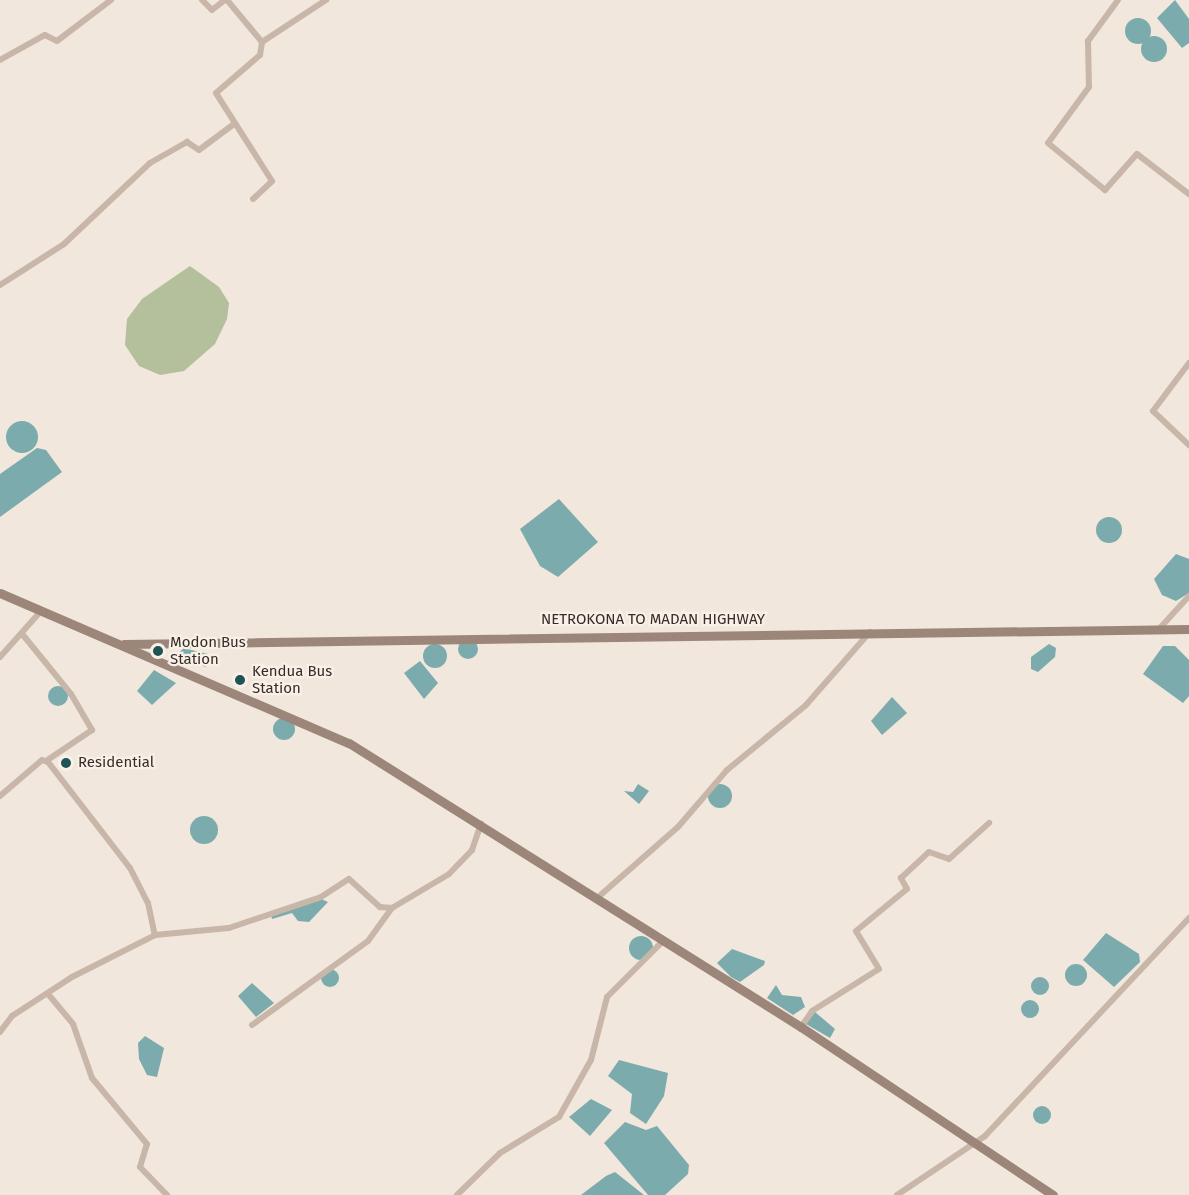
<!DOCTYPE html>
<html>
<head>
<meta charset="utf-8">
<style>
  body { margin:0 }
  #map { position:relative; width:1189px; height:1195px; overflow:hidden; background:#f1e7dc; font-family:"Fira Sans",sans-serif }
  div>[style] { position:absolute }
  .green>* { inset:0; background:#b4bf9c }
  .water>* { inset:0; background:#7cabad }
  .round { border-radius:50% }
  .street>* { height:6px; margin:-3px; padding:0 3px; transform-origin:3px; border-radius:3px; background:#c8b6a8 }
  .secondary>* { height:9px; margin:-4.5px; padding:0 4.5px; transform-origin:4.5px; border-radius:4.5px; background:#9c867a }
  .dots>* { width:16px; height:16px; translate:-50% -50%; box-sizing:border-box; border:3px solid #f9f1e8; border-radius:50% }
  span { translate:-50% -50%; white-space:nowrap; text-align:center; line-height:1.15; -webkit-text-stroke:4.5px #f9f1e8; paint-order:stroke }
  .street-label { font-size:15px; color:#362c28 }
  .poi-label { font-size:15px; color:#362c28 }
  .left { translate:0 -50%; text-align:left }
</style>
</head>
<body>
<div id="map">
  <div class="green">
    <div style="clip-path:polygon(190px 266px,219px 287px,229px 303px,227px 319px,215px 344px,184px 371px,160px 375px,139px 366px,125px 345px,127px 319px,142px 299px)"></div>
  </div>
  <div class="water">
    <div style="clip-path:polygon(1175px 0,1189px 19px,1189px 43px,1182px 48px,1157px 18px)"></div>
    <div class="round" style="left:1125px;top:18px;width:26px;height:26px"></div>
    <div class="round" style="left:1141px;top:36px;width:26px;height:26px"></div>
    <div class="round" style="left:6px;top:421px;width:32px;height:32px"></div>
    <div style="clip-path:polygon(37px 448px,46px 450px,62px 472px,0 517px,0 474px)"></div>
    <div style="clip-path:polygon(559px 499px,598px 542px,558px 577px,540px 566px,520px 529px)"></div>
    <div class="round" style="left:1096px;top:517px;width:26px;height:26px"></div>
    <div style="clip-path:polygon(1176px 554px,1189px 559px,1189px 593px,1176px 601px,1162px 595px,1154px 579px)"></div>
    <div class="round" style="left:458px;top:639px;width:20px;height:20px"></div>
    <div style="clip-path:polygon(1049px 644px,1056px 648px,1055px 657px,1038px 672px,1031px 669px,1031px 657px)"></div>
    <div class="round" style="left:423px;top:644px;width:24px;height:24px"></div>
    <div style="clip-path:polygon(1163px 646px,1175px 646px,1189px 660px,1189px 696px,1183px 703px,1143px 674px)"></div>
    <div style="clip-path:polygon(183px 648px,208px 654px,206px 667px,176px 657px)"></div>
    <div style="clip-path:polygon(420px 661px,438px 683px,424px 699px,404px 673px)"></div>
    <div style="clip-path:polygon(154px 670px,176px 683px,152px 705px,137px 691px)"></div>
    <div class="round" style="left:48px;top:686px;width:20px;height:20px"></div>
    <div style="clip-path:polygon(892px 697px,907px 713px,882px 735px,871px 721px)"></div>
    <div class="round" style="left:273px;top:718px;width:22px;height:22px"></div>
    <div style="clip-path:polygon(638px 784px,649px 791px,639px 804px,624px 791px,633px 792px)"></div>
    <div class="round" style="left:708px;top:784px;width:24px;height:24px"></div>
    <div class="round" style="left:190px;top:816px;width:28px;height:28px"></div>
    <div style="clip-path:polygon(321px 899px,328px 902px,309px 922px,298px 921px,292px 913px,272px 919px,271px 914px)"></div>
    <div style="clip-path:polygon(1106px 933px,1139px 954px,1140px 962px,1114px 987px,1083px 960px)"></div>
    <div class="round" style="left:629px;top:936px;width:24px;height:24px"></div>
    <div style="clip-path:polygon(732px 949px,765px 961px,764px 965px,740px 982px,731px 977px,717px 963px)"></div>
    <div class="round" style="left:1065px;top:964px;width:22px;height:22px"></div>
    <div class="round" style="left:321px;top:969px;width:18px;height:18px"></div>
    <div class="round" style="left:1031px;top:977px;width:18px;height:18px"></div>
    <div style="clip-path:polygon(252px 983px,274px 1003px,256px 1017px,238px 996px)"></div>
    <div style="clip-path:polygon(776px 985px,782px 995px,801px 997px,805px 1007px,793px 1015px,767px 998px)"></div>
    <div class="round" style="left:1021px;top:1000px;width:18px;height:18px"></div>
    <div style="clip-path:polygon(815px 1012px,835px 1029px,830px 1038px,806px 1024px)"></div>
    <div style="clip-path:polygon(145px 1036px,164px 1048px,157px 1077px,147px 1075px,139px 1059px,138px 1043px)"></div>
    <div style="clip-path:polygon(619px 1060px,668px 1073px,664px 1096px,646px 1124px,630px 1113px,632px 1094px,608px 1076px)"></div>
    <div style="clip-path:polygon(591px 1099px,612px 1110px,590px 1136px,569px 1117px)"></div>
    <div class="round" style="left:1033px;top:1106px;width:18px;height:18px"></div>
    <div style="clip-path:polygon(625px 1122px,646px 1130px,657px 1126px,689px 1165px,688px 1174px,665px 1195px,648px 1195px,604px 1143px)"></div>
    <div style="clip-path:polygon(615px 1172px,644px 1195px,581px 1195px,606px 1176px)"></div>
  </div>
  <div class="street">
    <div style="left:202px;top:0;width:14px;rotate:45deg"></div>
    <div style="left:212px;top:10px;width:16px;rotate:-38deg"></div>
    <div style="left:227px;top:0;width:55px;rotate:50.2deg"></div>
    <div style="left:262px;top:42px;width:77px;rotate:-33.3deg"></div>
    <div style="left:1118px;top:0;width:51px;rotate:126.2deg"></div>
    <div style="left:1088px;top:41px;width:46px;rotate:88.8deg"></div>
    <div style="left:1089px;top:87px;width:69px;rotate:126.2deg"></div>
    <div style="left:1048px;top:143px;width:74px;rotate:39.5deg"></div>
    <div style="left:1105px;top:190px;width:48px;rotate:-48.4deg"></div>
    <div style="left:1137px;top:154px;width:66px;rotate:37.6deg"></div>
    <div style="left:0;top:60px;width:51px;rotate:-29.1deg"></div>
    <div style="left:45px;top:35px;width:13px;rotate:27deg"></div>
    <div style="left:57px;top:41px;width:68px;rotate:-37.2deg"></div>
    <div style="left:253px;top:199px;width:26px;rotate:-43deg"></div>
    <div style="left:272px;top:181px;width:104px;rotate:-122.5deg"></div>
    <div style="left:216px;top:93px;width:58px;rotate:-40.8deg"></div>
    <div style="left:260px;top:55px;width:13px;rotate:-81deg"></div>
    <div style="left:0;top:285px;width:76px;rotate:-32.6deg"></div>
    <div style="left:64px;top:244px;width:118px;rotate:-43.3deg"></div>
    <div style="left:150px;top:163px;width:43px;rotate:-29.6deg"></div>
    <div style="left:187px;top:142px;width:14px;rotate:34deg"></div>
    <div style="left:199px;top:150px;width:44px;rotate:-36.6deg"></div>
    <div style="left:1189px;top:363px;width:60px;rotate:126.9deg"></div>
    <div style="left:1153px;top:411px;width:50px;rotate:43.4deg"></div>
    <div style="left:1159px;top:629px;width:45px;rotate:-47.7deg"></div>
    <div style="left:23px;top:635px;width:76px;rotate:50.9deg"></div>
    <div style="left:71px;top:694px;width:42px;rotate:59.7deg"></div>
    <div style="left:92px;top:730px;width:55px;rotate:146deg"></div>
    <div style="left:0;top:657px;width:62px;rotate:-48.3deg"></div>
    <div style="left:0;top:796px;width:55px;rotate:-40.6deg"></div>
    <div style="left:42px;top:760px;width:6px;rotate:18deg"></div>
    <div style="left:48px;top:762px;width:134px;rotate:52.3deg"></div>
    <div style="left:130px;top:868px;width:39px;rotate:63deg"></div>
    <div style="left:148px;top:903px;width:33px;rotate:78deg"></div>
    <div style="left:596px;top:899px;width:109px;rotate:-41.3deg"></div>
    <div style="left:678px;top:827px;width:75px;rotate:-49.3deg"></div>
    <div style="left:727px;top:770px;width:102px;rotate:-39.4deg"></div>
    <div style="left:806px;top:705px;width:97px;rotate:-48.8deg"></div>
    <div style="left:48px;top:994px;width:39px;rotate:50deg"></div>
    <div style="left:73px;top:1024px;width:57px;rotate:70.6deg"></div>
    <div style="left:92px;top:1078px;width:86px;rotate:50.2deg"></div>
    <div style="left:147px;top:1144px;width:24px;rotate:107deg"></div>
    <div style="left:140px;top:1167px;width:39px;rotate:46deg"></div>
    <div style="left:252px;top:1025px;width:143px;rotate:-35.9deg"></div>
    <div style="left:368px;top:941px;width:41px;rotate:-54deg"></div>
    <div style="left:801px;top:1027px;width:19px;rotate:-55deg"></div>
    <div style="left:812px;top:1011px;width:79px;rotate:-32.1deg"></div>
    <div style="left:879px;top:969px;width:44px;rotate:-121.2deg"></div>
    <div style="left:856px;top:931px;width:66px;rotate:-39.5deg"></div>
    <div style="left:907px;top:889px;width:13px;rotate:-119deg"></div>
    <div style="left:901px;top:878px;width:38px;rotate:-43deg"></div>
    <div style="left:929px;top:852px;width:21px;rotate:19deg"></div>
    <div style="left:949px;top:859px;width:54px;rotate:-42deg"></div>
    <div style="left:0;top:1032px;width:20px;rotate:-53deg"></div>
    <div style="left:12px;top:1016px;width:72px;rotate:-33deg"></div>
    <div style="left:72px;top:977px;width:93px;rotate:-26.8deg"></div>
    <div style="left:155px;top:935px;width:74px;rotate:-5.4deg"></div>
    <div style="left:229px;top:928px;width:97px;rotate:-18.6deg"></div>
    <div style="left:321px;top:897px;width:33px;rotate:-33deg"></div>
    <div style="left:349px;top:879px;width:42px;rotate:42.1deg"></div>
    <div style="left:380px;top:907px;width:12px;rotate:5deg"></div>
    <div style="left:392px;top:908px;width:66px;rotate:-30.8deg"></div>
    <div style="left:449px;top:874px;width:33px;rotate:-46deg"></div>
    <div style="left:472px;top:850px;width:28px;rotate:-71deg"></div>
    <div style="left:457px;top:1195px;width:60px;rotate:-44.3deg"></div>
    <div style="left:500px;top:1153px;width:69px;rotate:-31.4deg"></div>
    <div style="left:559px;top:1117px;width:65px;rotate:-60.7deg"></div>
    <div style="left:591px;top:1060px;width:65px;rotate:-75.7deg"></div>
    <div style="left:607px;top:997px;width:78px;rotate:-45deg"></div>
    <div style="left:897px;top:1195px;width:106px;rotate:-33.8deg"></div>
    <div style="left:985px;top:1136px;width:299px;rotate:-46.9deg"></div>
  </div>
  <div class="secondary">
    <div style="left:0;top:593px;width:380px;rotate:23.3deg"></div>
    <div style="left:349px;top:743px;width:534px;rotate:32.14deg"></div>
    <div style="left:801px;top:1027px;width:303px;rotate:33.7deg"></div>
    <div style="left:124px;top:644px;width:1065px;rotate:-0.81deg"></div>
  </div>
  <div class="dots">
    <div style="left:158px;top:651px;background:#1f5355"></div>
    <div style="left:240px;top:680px;background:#1f5355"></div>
    <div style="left:66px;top:763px;background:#1f5355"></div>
  </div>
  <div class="street-label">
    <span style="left:653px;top:620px">NETROKONA TO MADAN HIGHWAY</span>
  </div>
  <div class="poi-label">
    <span class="left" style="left:170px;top:651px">Modon Bus<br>Station</span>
    <span class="left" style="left:252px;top:680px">Kendua Bus<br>Station</span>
    <span class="left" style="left:78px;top:763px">Residential</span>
  </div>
</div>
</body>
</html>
